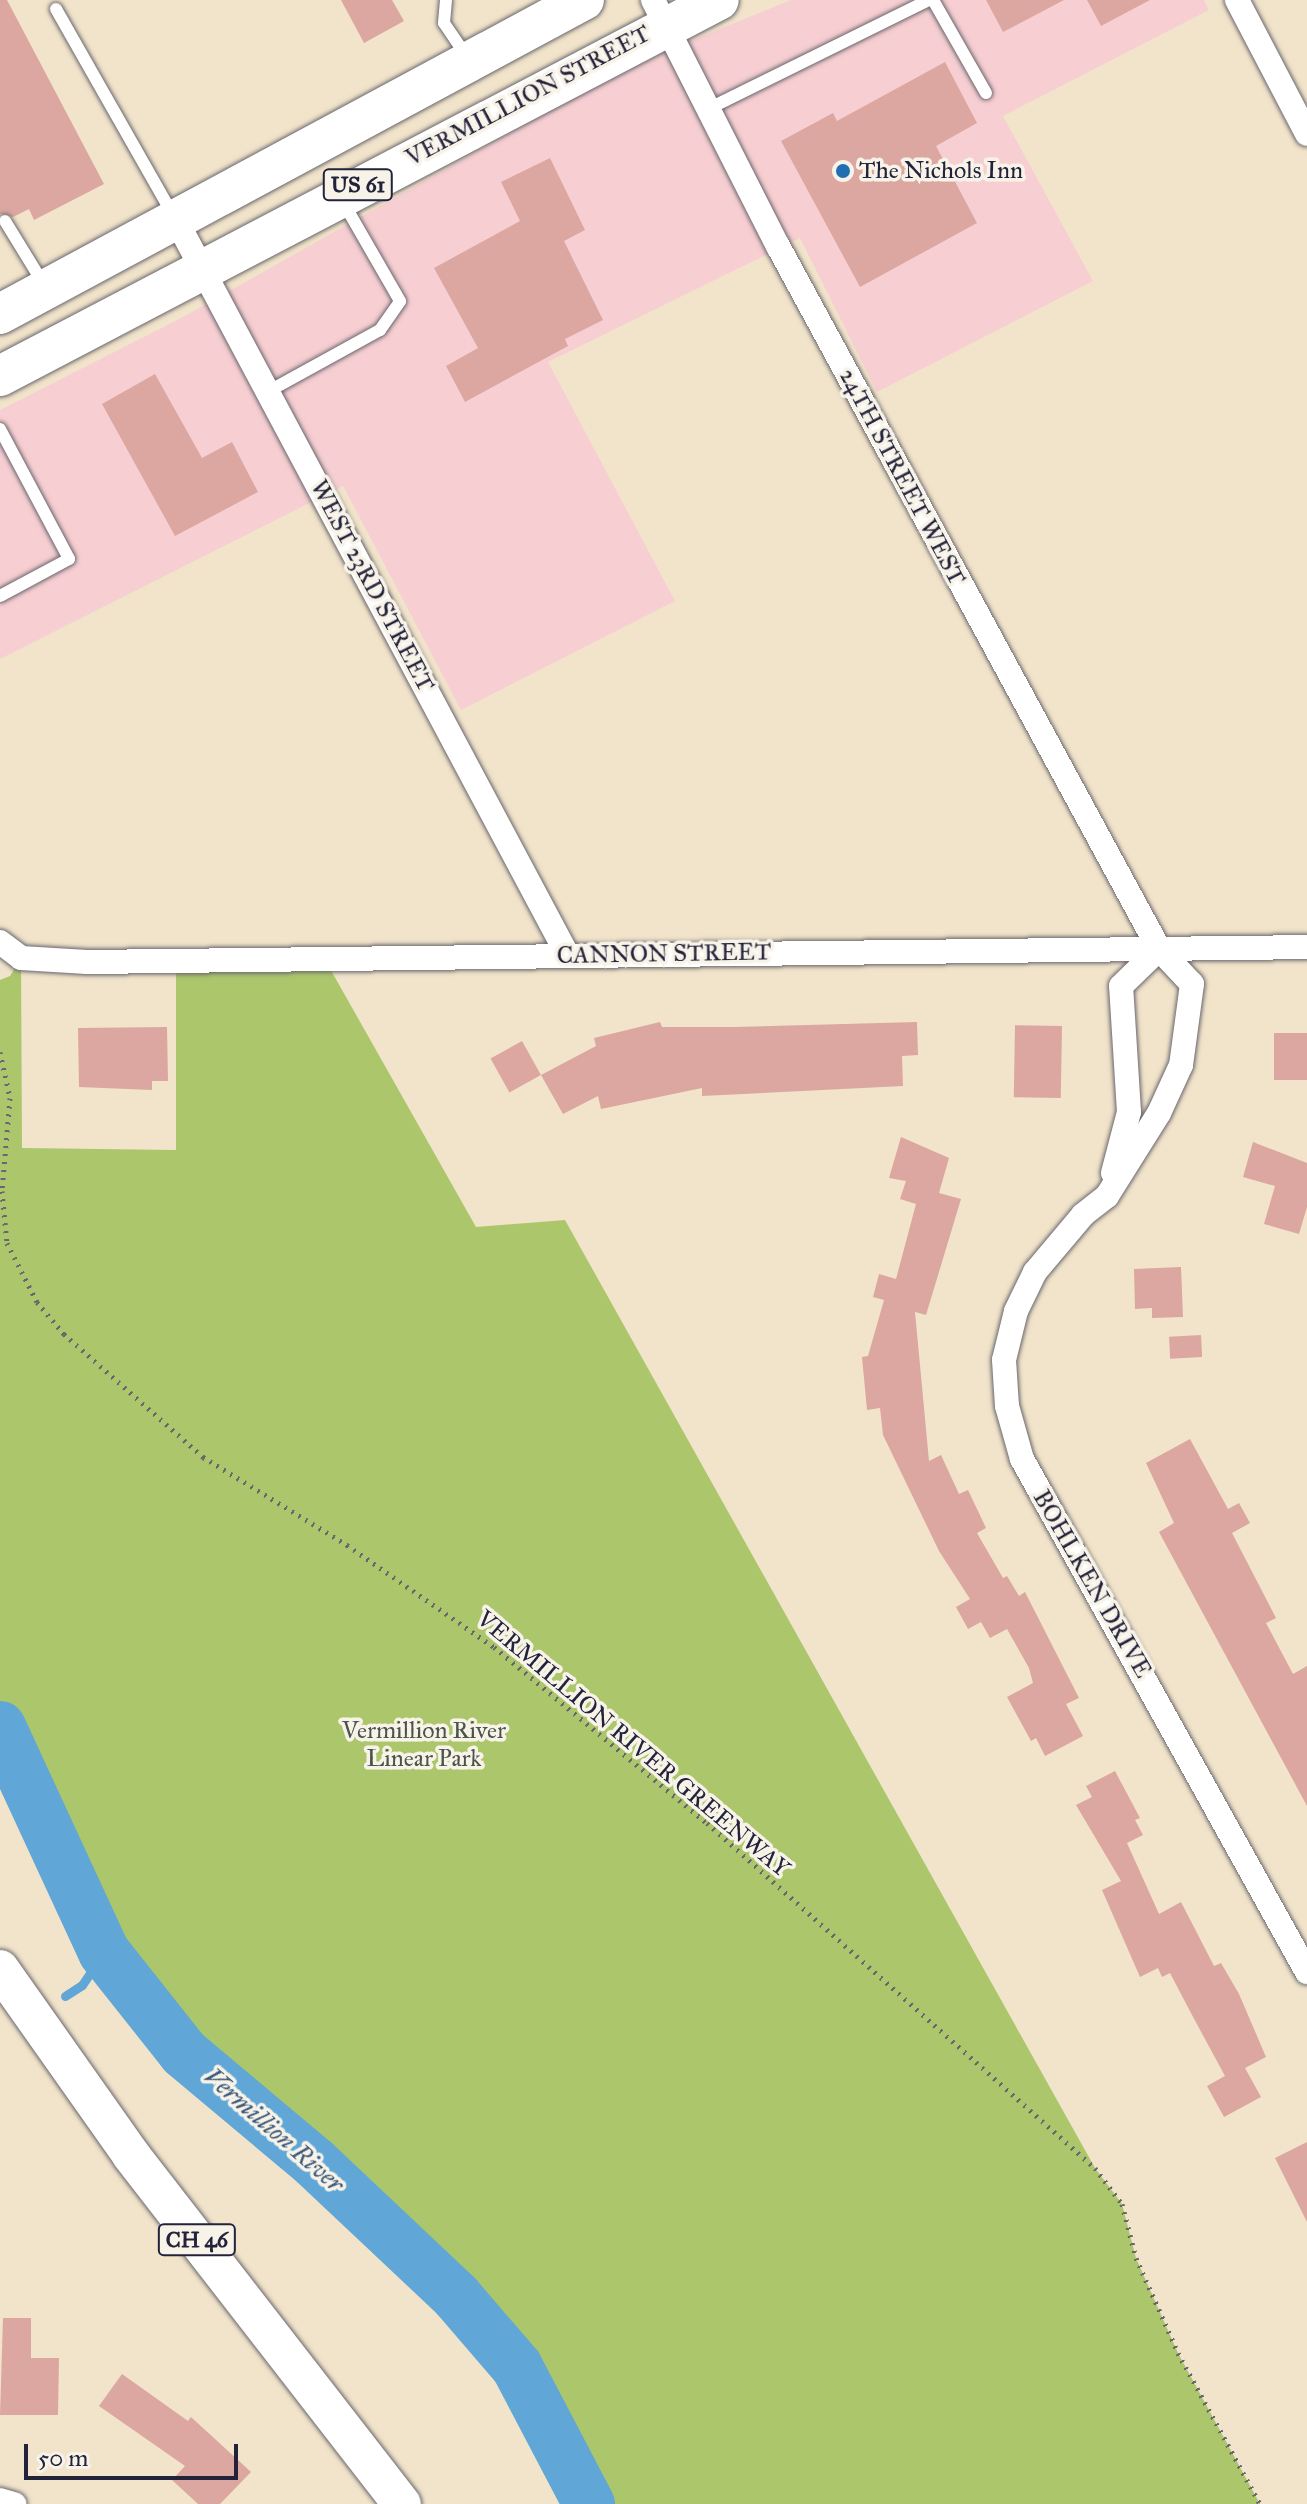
<!DOCTYPE html>
<html>
<head>
<meta charset="utf-8">
<style>
  body { margin:0 }
  #map { position:relative; width:1307px; height:2504px; overflow:hidden; background:#f1e4ca; font-family:"IM FELL Great Primer",serif }
  div>[style] { position:absolute }
  .built>* { inset:0; background:#f7cfd3 }
  .green>* { inset:0; background:#acc66c }
  .stream>* { height:9px; margin:-4.5px; padding:0 4.5px; transform-origin:4.5px; border-radius:4.5px; background:#60a6d6 }
  .river>* { height:52px; margin:-26px; padding:0 26px; transform-origin:26px; border-radius:26px; background:#60a6d6 }
  .building>* { inset:0; background:#dba7a0; transform-origin:0 0 }
  .path>* { height:5px; margin-top:-2.5px; transform-origin:0; background:repeating-linear-gradient(90deg,#6a666d 0 2px,transparent 0 8px) }
  .roads { filter:drop-shadow(0 0 2px #6a666d) drop-shadow(0 0 2px #6a666d) }
  .service>* { height:12px; margin:-6px; padding:0 6px; transform-origin:6px; border-radius:6px; background:#fff }
  .minor>* { height:24px; margin:-12px; padding:0 12px; transform-origin:12px; border-radius:12px; background:#fff }
  .primary>* { height:38px; margin:-19px; padding:0 19px; transform-origin:19px; border-radius:19px; background:#fff }
  .trunk>* { height:40px; margin:-20px; padding:0 20px; transform-origin:20px; border-radius:20px; background:#fff }
  .dots>* { width:22px; height:22px; translate:-50% -50%; box-sizing:border-box; border:4px solid #f7f3e8; border-radius:50% }
  span { translate:-50% -50%; white-space:nowrap; text-align:center; line-height:1.15; -webkit-text-stroke:7px #f7f3e8; paint-order:stroke }
  .shield-label span { padding:2px 6px; background:#f7f3e8; border:2px solid; border-radius:6px; -webkit-text-stroke-width:0 }
  .shield-label { font-size:22px; color:#22223b; font-weight:700 }
  .street-label { font-size:24px; color:#22223b }
  .poi-label { font-size:24px; color:#22223b }
  .left { translate:0 -50%; text-align:left }
  .park-label { font-size:24px; color:#4b534a }
  .water-label { font-size:26px; color:#3b5779; font-style:italic }
  .scale { position:absolute; left:24px; top:2444px; width:214px; height:36px; box-sizing:border-box; border:4px solid #22223b; border-top:0; padding-left:10px; font-size:24px; line-height:28px; white-space:nowrap; color:#22223b; -webkit-text-stroke:6px #f7f3e8; paint-order:stroke }
</style>
</head>
<body>
<div id="map">
  <div class="built">
    <div style="clip-path:polygon(791px 0,1204px 0,1209px 10px,1003px 116px,1093px 281px,877px 392px,800px 238px,548px 362px,675px 601px,461px 710px,343px 486px,0 659px,0 410px,183px 317px,631px 65px)"></div>
  </div>
  <div class="green">
    <div style="clip-path:polygon(21px 958px,22px 1148px,176px 1150px,176px 960px,324px 958px,476px 1227px,565px 1220px,1095px 2168px,1122px 2204px,1136px 2258px,1178px 2353px,1260px 2504px,589px 2504px,517px 2367px,456px 2296px,315px 2163px,184px 2053px,104px 1952px,0 1727px,0 980px,10px 976px)"></div>
  </div>
  <div class="stream">
    <div style="left:65px;top:1996px;width:20px;rotate:-33deg"></div>
    <div style="left:82px;top:1985px;width:40px;rotate:-56deg"></div>
  </div>
  <div class="river">
    <div style="left:0;top:1727px;width:248px;rotate:65.2deg"></div>
    <div style="left:104px;top:1952px;width:129px;rotate:51.6deg"></div>
    <div style="left:184px;top:2053px;width:171px;rotate:40deg"></div>
    <div style="left:315px;top:2163px;width:194px;rotate:43.3deg"></div>
    <div style="left:456px;top:2296px;width:94px;rotate:49.3deg"></div>
    <div style="left:517px;top:2367px;width:155px;rotate:62.3deg"></div>
  </div>
  <div class="building">
    <div style="clip-path:polygon(0 0,7px 0,104px 184px,34px 220px,29px 209px,13px 217px,0 214px)"></div>
    <div style="clip-path:polygon(341px 0,392px 0,404px 21px,364px 43px)"></div>
    <div style="clip-path:polygon(986px 0,1064px 0,1003px 32px)"></div>
    <div style="clip-path:polygon(1087px 0,1150px 0,1101px 26px)"></div>
    <div style="clip-path:polygon(945px 62px,977px 123px,936px 146px,977px 223px,860px 287px,781px 141px,833px 113px,837px 121px)"></div>
    <div style="clip-path:polygon(550px 158px,585px 230px,564px 241px,603px 320px,565px 339px,568px 346px,465px 402px,446px 366px,478px 348px,434px 268px,520px 221px,501px 182px)"></div>
    <div style="clip-path:polygon(155px 374px,202px 458px,232px 442px,258px 492px,175px 536px,102px 404px)"></div>
    <div style="clip-path:polygon(660px 1022px,662px 1027px,733px 1027px,917px 1022px,918px 1055px,902px 1056px,903px 1086px,702px 1096px,702px 1088px,601px 1109px,598px 1096px,563px 1114px,541px 1075px,596px 1046px,594px 1038px)"></div>
    <div style="left:1062px;top:1026px;width:72px;height:47px;rotate:91deg"></div>
    <div style="clip-path:polygon(167px 1027px,168px 1081px,152px 1081px,152px 1090px,79px 1087px,78px 1028px)"></div>
    <div style="left:1307px;top:1033px;width:47px;height:33px;rotate:90deg"></div>
    <div style="left:522px;top:1041px;width:39px;height:36px;rotate:61deg"></div>
    <div style="clip-path:polygon(901px 1137px,949px 1158px,939px 1193px,961px 1199px,926px 1315px,915px 1312px,929px 1461px,941px 1455px,959px 1494px,968px 1490px,986px 1528px,977px 1533px,1003px 1578px,1007px 1576px,1019px 1596px,1025px 1592px,1079px 1698px,1066px 1704px,1083px 1736px,1045px 1756px,1036px 1738px,1031px 1741px,1007px 1697px,1033px 1683px,1029px 1668px,1007px 1629px,990px 1638px,981px 1622px,968px 1629px,956px 1607px,970px 1599px,939px 1551px,883px 1435px,880px 1408px,867px 1410px,862px 1357px,868px 1356px,884px 1300px,873px 1297px,879px 1274px,896px 1279px,916px 1204px,900px 1199px,906px 1181px,889px 1178px)"></div>
    <div style="clip-path:polygon(1253px 1142px,1307px 1163px,1307px 1207px,1299px 1234px,1264px 1224px,1275px 1186px,1243px 1177px)"></div>
    <div style="clip-path:polygon(1181px 1267px,1183px 1317px,1152px 1318px,1152px 1308px,1135px 1309px,1134px 1269px)"></div>
    <div style="left:1201px;top:1335px;width:22px;height:32px;rotate:87deg"></div>
    <div style="clip-path:polygon(1190px 1439px,1228px 1509px,1239px 1503px,1250px 1523px,1232px 1533px,1276px 1618px,1266px 1623px,1293px 1674px,1307px 1666px,1307px 1806px,1159px 1532px,1174px 1523px,1146px 1463px)"></div>
    <div style="clip-path:polygon(1115px 1771px,1140px 1818px,1135px 1820px,1143px 1835px,1127px 1843px,1159px 1914px,1181px 1902px,1214px 1966px,1221px 1963px,1239px 1994px,1266px 2057px,1245px 2068px,1261px 2097px,1224px 2117px,1207px 2086px,1225px 2076px,1192px 2015px,1170px 1973px,1162px 1977px,1158px 1968px,1140px 1977px,1102px 1890px,1121px 1881px,1076px 1805px,1092px 1797px,1086px 1786px)"></div>
    <div style="clip-path:polygon(1307px 2142px,1307px 2222px,1275px 2158px)"></div>
    <div style="clip-path:polygon(3px 2318px,31px 2318px,31px 2358px,59px 2358px,58px 2415px,0 2415px)"></div>
    <div style="clip-path:polygon(122px 2374px,188px 2421px,191px 2417px,251px 2472px,220px 2504px,198px 2504px,172px 2480px,185px 2466px,99px 2406px)"></div>
  </div>
  <div class="path">
    <div style="left:0;top:1052px;width:47px;rotate:77.7deg"></div>
    <div style="left:10px;top:1098px;width:93px;rotate:94.9deg"></div>
    <div style="left:2px;top:1191px;width:52px;rotate:84.5deg"></div>
    <div style="left:7px;top:1243px;width:66px;rotate:63deg"></div>
    <div style="left:37px;top:1302px;width:42px;rotate:49.8deg"></div>
    <div style="left:64px;top:1334px;width:186px;rotate:41.5deg"></div>
    <div style="left:203px;top:1457px;width:169px;rotate:31.4deg"></div>
    <div style="left:347px;top:1545px;width:179px;rotate:34.8deg"></div>
    <div style="left:494px;top:1647px;width:276px;rotate:39.6deg"></div>
    <div style="left:707px;top:1823px;width:519px;rotate:41.64deg"></div>
    <div style="left:1095px;top:2168px;width:45px;rotate:53.1deg"></div>
    <div style="left:1122px;top:2204px;width:56px;rotate:75.5deg"></div>
    <div style="left:1136px;top:2258px;width:104px;rotate:66.1deg"></div>
    <div style="left:1178px;top:2353px;width:172px;rotate:61.5deg"></div>
  </div>
  <div class="roads">
    <div class="service">
      <div style="left:446px;top:0;width:23px;rotate:95deg"></div>
      <div style="left:444px;top:23px;width:41px;rotate:55.9deg"></div>
      <div style="left:933px;top:0;width:107px;rotate:60.3deg"></div>
      <div style="left:56px;top:9px;width:237px;rotate:60.4deg"></div>
      <div style="left:708px;top:109px;width:246px;rotate:-26.3deg"></div>
      <div style="left:5px;top:221px;width:73px;rotate:58.5deg"></div>
      <div style="left:269px;top:391px;width:127px;rotate:-28.8deg"></div>
      <div style="left:380px;top:330px;width:35px;rotate:-55deg"></div>
      <div style="left:400px;top:301px;width:114px;rotate:-119.9deg"></div>
      <div style="left:0;top:429px;width:147px;rotate:62deg"></div>
      <div style="left:69px;top:559px;width:78px;rotate:151.8deg"></div>
    </div>
    <div class="minor">
      <div style="left:653px;top:0;width:276px;rotate:63.1deg"></div>
      <div style="left:778px;top:246px;width:800px;rotate:61.54deg"></div>
      <div style="left:1159px;top:949px;width:48px;rotate:46.7deg"></div>
      <div style="left:1192px;top:984px;width:82px;rotate:97.7deg"></div>
      <div style="left:1181px;top:1065px;width:53px;rotate:114.6deg"></div>
      <div style="left:1159px;top:1113px;width:98px;rotate:122.1deg"></div>
      <div style="left:1107px;top:1196px;width:31px;rotate:142deg"></div>
      <div style="left:1083px;top:1215px;width:75px;rotate:130.1deg"></div>
      <div style="left:1035px;top:1272px;width:43px;rotate:116deg"></div>
      <div style="left:1016px;top:1311px;width:50px;rotate:103.8deg"></div>
      <div style="left:1004px;top:1360px;width:46px;rotate:86.3deg"></div>
      <div style="left:1007px;top:1406px;width:55px;rotate:74.2deg"></div>
      <div style="left:1022px;top:1459px;width:587px;rotate:60.95deg"></div>
      <div style="left:1237px;top:0;width:151px;rotate:62.4deg"></div>
      <div style="left:175px;top:218px;width:834px;rotate:61.96deg"></div>
      <div style="left:0;top:942px;width:26px;rotate:37deg"></div>
      <div style="left:21px;top:958px;width:66px;rotate:3.5deg"></div>
      <div style="left:87px;top:962px;width:1220px;rotate:-0.7deg"></div>
      <div style="left:1113px;top:1173px;width:63px;rotate:-75.3deg"></div>
      <div style="left:1129px;top:1112px;width:126px;rotate:-93.6deg"></div>
      <div style="left:1121px;top:986px;width:53px;rotate:-44.2deg"></div>
      <div style="left:0;top:2500px;width:15px;rotate:16deg"></div>
    </div>
    <div class="primary">
      <div style="left:0;top:1969px;width:228px;rotate:54.8deg"></div>
      <div style="left:131px;top:2155px;width:442px;rotate:52.2deg"></div>
    </div>
    <div class="trunk">
      <div style="left:0;top:314px;width:663px;rotate:-28.27deg"></div>
      <div style="left:0;top:376px;width:811px;rotate:-27.61deg"></div>
    </div>
  </div>
  <div class="dots">
    <div style="left:843px;top:171px;background:#1f6fb2"></div>
  </div>
  <div class="shield-label">
    <span style="left:358px;top:185px">US 61</span>
    <span style="left:197px;top:2240px">CH 46</span>
  </div>
  <div class="street-label">
    <span style="left:528px;top:96px;rotate:-28deg">VERMILLION STREET</span>
    <span style="left:902px;top:477px;rotate:62deg">24TH STREET WEST</span>
    <span style="left:372px;top:586px;rotate:62deg">WEST 23RD STREET</span>
    <span style="left:664px;top:954px;rotate:-1deg">CANNON STREET</span>
    <span style="left:1092px;top:1584px;rotate:60deg">BOHLKEN DRIVE</span>
    <span style="left:633px;top:1744px;rotate:40deg">VERMILLION RIVER GREENWAY</span>
  </div>
  <div class="poi-label">
    <span class="left" style="left:859px;top:171px">The Nichols Inn</span>
  </div>
  <div class="park-label">
    <span style="left:424px;top:1745px">Vermillion River<br>Linear Park</span>
  </div>
  <div class="water-label">
    <span style="left:274px;top:2130px;rotate:41deg">Vermillion River</span>
  </div>
  <div class="scale">50 m</div>
</div>
</body>
</html>
